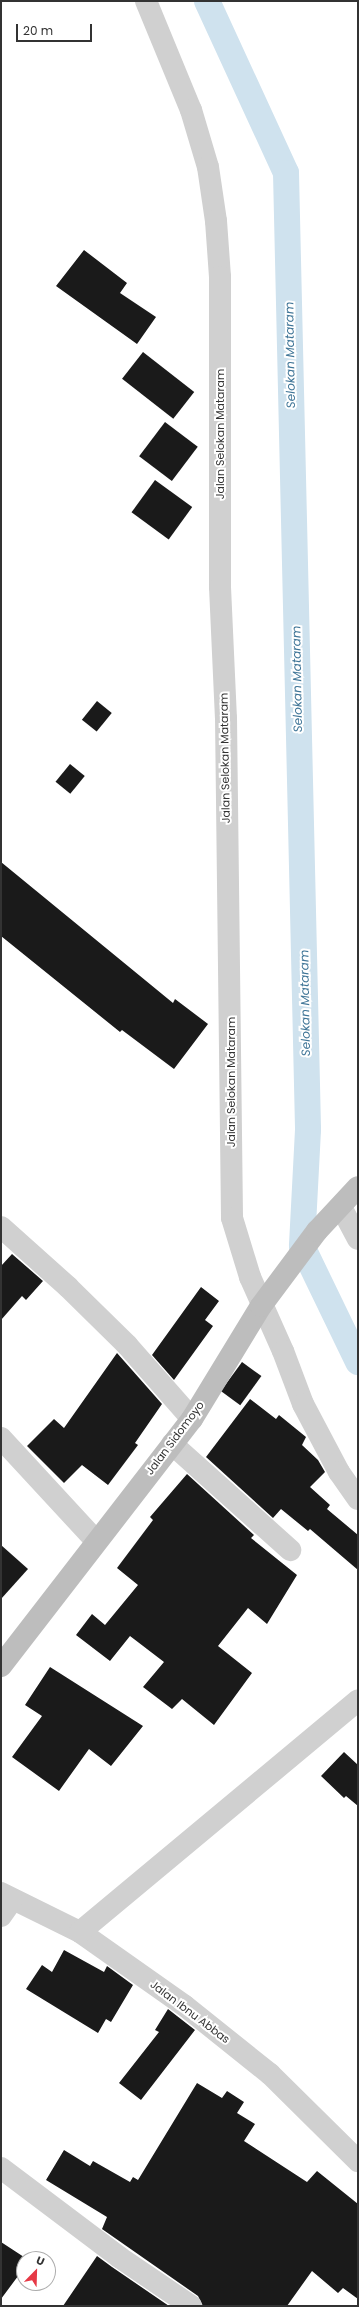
<!DOCTYPE html>
<html>
<head>
<meta charset="utf-8">
<style>
  body { margin:0 }
  #map { position:relative; width:359px; height:2307px; overflow:hidden; background:#fff; font-family:Poppins,sans-serif }
  div>[style] { position:absolute }
  .canal>* { height:26px; margin:-13px; padding:0 13px; transform-origin:13px; border-radius:13px; background:#cfe2ee }
  .building>* { inset:0; background:#1a1a1a; transform-origin:0 0 }
  .minor>* { height:22px; margin:-11px; padding:0 11px; transform-origin:11px; border-radius:11px; background:#d0d0d0 }
  .secondary>* { height:22px; margin:-11px; padding:0 11px; transform-origin:11px; border-radius:11px; background:#bdbdbd }
  span { translate:-50% -50%; white-space:nowrap; text-align:center; line-height:1.15; -webkit-text-stroke:4px #fff; paint-order:stroke }
  .street-label { font-size:11px; color:#333 }
  .water-label { font-size:12px; color:#3f7597; font-style:italic }
  .frame { position:absolute; inset:0; border:2px solid #333; pointer-events:none }
  .north { position:absolute; left:16px; top:2251px; width:40px; height:40px; box-sizing:border-box; background:#fff; border:1px solid #adadad; border-radius:50%; rotate:23deg; font-size:11px; font-weight:700; line-height:16px; text-align:center; color:#333 }
  .north::after { content:''; display:block; margin:auto; width:14px; height:18px; background:#e63946; clip-path:polygon(50% 0,100% 100%,50% 72%,0 100%) }
  .scale { position:absolute; left:16px; top:24px; width:76px; height:18px; box-sizing:border-box; border:2px solid #333; border-top:0; padding-left:5px; font-size:12px; line-height:14px; white-space:nowrap; color:#333; -webkit-text-stroke:3px #fff; paint-order:stroke }
</style>
</head>
<body>
<div id="map">
  <div class="canal">
    <div style="left:207px;top:1px;width:189px;rotate:65.3deg"></div>
    <div style="left:286px;top:173px;width:957px;rotate:88.68deg"></div>
    <div style="left:308px;top:1130px;width:116px;rotate:93deg"></div>
    <div style="left:302px;top:1246px;width:129px;rotate:64.2deg"></div>
  </div>
  <div class="building">
    <div style="clip-path:polygon(84px 250px,127px 283px,120px 293px,156px 317px,137px 344px,56px 286px)"></div>
    <div style="left:143px;top:352px;width:65px;height:34px;rotate:38deg"></div>
    <div style="left:165px;top:422px;width:41px;height:43px;rotate:37deg"></div>
    <div style="left:155px;top:480px;width:46px;height:40px;rotate:36deg"></div>
    <div style="left:97px;top:701px;width:19px;height:24px;rotate:39deg"></div>
    <div style="left:70px;top:764px;width:19px;height:23px;rotate:39deg"></div>
    <div style="clip-path:polygon(1px 862px,173px 1003px,175px 999px,208px 1024px,174px 1069px,122px 1030px,120px 1032px,1px 936px)"></div>
    <div style="clip-path:polygon(12px 1254px,43px 1281px,26px 1300px,22px 1296px,1px 1320px,1px 1266px)"></div>
    <div style="clip-path:polygon(201px 1287px,219px 1301px,205px 1320px,213px 1326px,174px 1380px,152px 1355px)"></div>
    <div style="clip-path:polygon(117px 1353px,162px 1404px,135px 1443px,138px 1445px,108px 1485px,82px 1465px,64px 1483px,27px 1446px,54px 1419px,64px 1428px)"></div>
    <div style="left:242px;top:1362px;width:24px;height:36px;rotate:36deg"></div>
    <div style="clip-path:polygon(250px 1399px,276px 1419px,279px 1415px,306px 1437px,302px 1445px,318px 1460px,325px 1472px,310px 1487px,330px 1505px,327px 1509px,358px 1535px,358px 1570px,310px 1529px,308px 1531px,281px 1509px,273px 1518px,206px 1457px)"></div>
    <div style="clip-path:polygon(187px 1474px,254px 1535px,251px 1538px,297px 1575px,267px 1624px,248px 1608px,218px 1646px,252px 1673px,214px 1725px,182px 1699px,172px 1709px,143px 1687px,164px 1662px,130px 1636px,110px 1661px,76px 1635px,92px 1614px,105px 1625px,138px 1585px,117px 1568px,153px 1520px,150px 1517px)"></div>
    <div style="clip-path:polygon(1px 1545px,28px 1569px,1px 1599px)"></div>
    <div style="clip-path:polygon(50px 1667px,143px 1726px,111px 1766px,89px 1749px,59px 1791px,12px 1757px,42px 1716px,25px 1705px)"></div>
    <div style="clip-path:polygon(344px 1752px,358px 1765px,358px 1806px,346px 1796px,344px 1798px,321px 1776px)"></div>
    <div style="clip-path:polygon(64px 1950px,104px 1972px,107px 1966px,133px 1985px,111px 2022px,106px 2019px,98px 2033px,26px 1989px,42px 1965px,52px 1972px)"></div>
    <div style="clip-path:polygon(168px 2009px,195px 2030px,141px 2100px,119px 2083px,159px 2032px,155px 2030px)"></div>
    <div style="clip-path:polygon(197px 2083px,222px 2098px,227px 2091px,244px 2102px,237px 2113px,255px 2124px,244px 2141px,307px 2182px,317px 2171px,358px 2204px,358px 2299px,343px 2288px,338px 2293px,312px 2271px,287px 2306px,203px 2306px,198px 2296px,102px 2229px,107px 2217px,46px 2180px,64px 2150px,90px 2166px,93px 2161px,130px 2182px,133px 2177px,138px 2180px)"></div>
    <div style="clip-path:polygon(1px 2242px,27px 2259px,24px 2259px,24px 2268px,1px 2299px)"></div>
    <div style="clip-path:polygon(97px 2256px,112px 2267px,169px 2306px,63px 2306px)"></div>
  </div>
  <div class="minor">
    <div style="left:146px;top:1px;width:118px;rotate:67.6deg"></div>
    <div style="left:191px;top:110px;width:59px;rotate:73.4deg"></div>
    <div style="left:208px;top:167px;width:55px;rotate:81.6deg"></div>
    <div style="left:216px;top:221px;width:56px;rotate:85.9deg"></div>
    <div style="left:220px;top:277px;width:310px;rotate:90deg"></div>
    <div style="left:220px;top:587px;width:131px;rotate:87.4deg"></div>
    <div style="left:226px;top:718px;width:500px;rotate:89.31deg"></div>
    <div style="left:232px;top:1218px;width:62px;rotate:73deg"></div>
    <div style="left:250px;top:1277px;width:81px;rotate:66deg"></div>
    <div style="left:283px;top:1351px;width:57px;rotate:69.3deg"></div>
    <div style="left:303px;top:1404px;width:77px;rotate:62.1deg"></div>
    <div style="left:339px;top:1472px;width:33px;rotate:55deg"></div>
    <div style="left:341px;top:1207px;width:36px;rotate:62deg"></div>
    <div style="left:1px;top:1227px;width:90px;rotate:41.8deg"></div>
    <div style="left:68px;top:1287px;width:83px;rotate:44.5deg"></div>
    <div style="left:127px;top:1345px;width:98px;rotate:48.7deg"></div>
    <div style="left:1px;top:1438px;width:140px;rotate:47.3deg"></div>
    <div style="left:172px;top:1444px;width:159px;rotate:41.9deg"></div>
    <div style="left:1px;top:1893px;width:88px;rotate:26.3deg"></div>
    <div style="left:80px;top:1932px;width:128px;rotate:35.2deg"></div>
    <div style="left:185px;top:2006px;width:109px;rotate:38.7deg"></div>
    <div style="left:270px;top:2074px;width:124px;rotate:44.7deg"></div>
    <div style="left:1px;top:1916px;width:19px;rotate:-55deg"></div>
    <div style="left:80px;top:1932px;width:362px;rotate:-39.8deg"></div>
    <div style="left:1px;top:2168px;width:148px;rotate:37deg"></div>
    <div style="left:119px;top:2257px;width:87px;rotate:34.2deg"></div>
  </div>
  <div class="secondary">
    <div style="left:1px;top:1666px;width:312px;rotate:-52.3deg"></div>
    <div style="left:192px;top:1419px;width:132px;rotate:-58.6deg"></div>
    <div style="left:261px;top:1306px;width:94px;rotate:-53.3deg"></div>
    <div style="left:317px;top:1231px;width:60px;rotate:-47deg"></div>
  </div>
  <div class="street-label">
    <span style="left:220px;top:434px;rotate:-90deg">Jalan Selokan Mataram</span>
    <span style="left:225px;top:758px;rotate:-91deg">Jalan Selokan Mataram</span>
    <span style="left:231px;top:1082px;rotate:-90deg">Jalan Selokan Mataram</span>
    <span style="left:175px;top:1438px;rotate:-53deg">Jalan Sidomoyo</span>
    <span style="left:190px;top:2012px;rotate:37deg">Jalan Ibnu Abbas</span>
  </div>
  <div class="water-label">
    <span style="left:290px;top:355px;rotate:-91deg">Selokan Mataram</span>
    <span style="left:297px;top:679px;rotate:-91deg">Selokan Mataram</span>
    <span style="left:305px;top:1003px;rotate:-91deg">Selokan Mataram</span>
  </div>
  <div class="frame"></div>
  <div class="north">U</div>
  <div class="scale">20 m</div>
</div>
</body>
</html>
